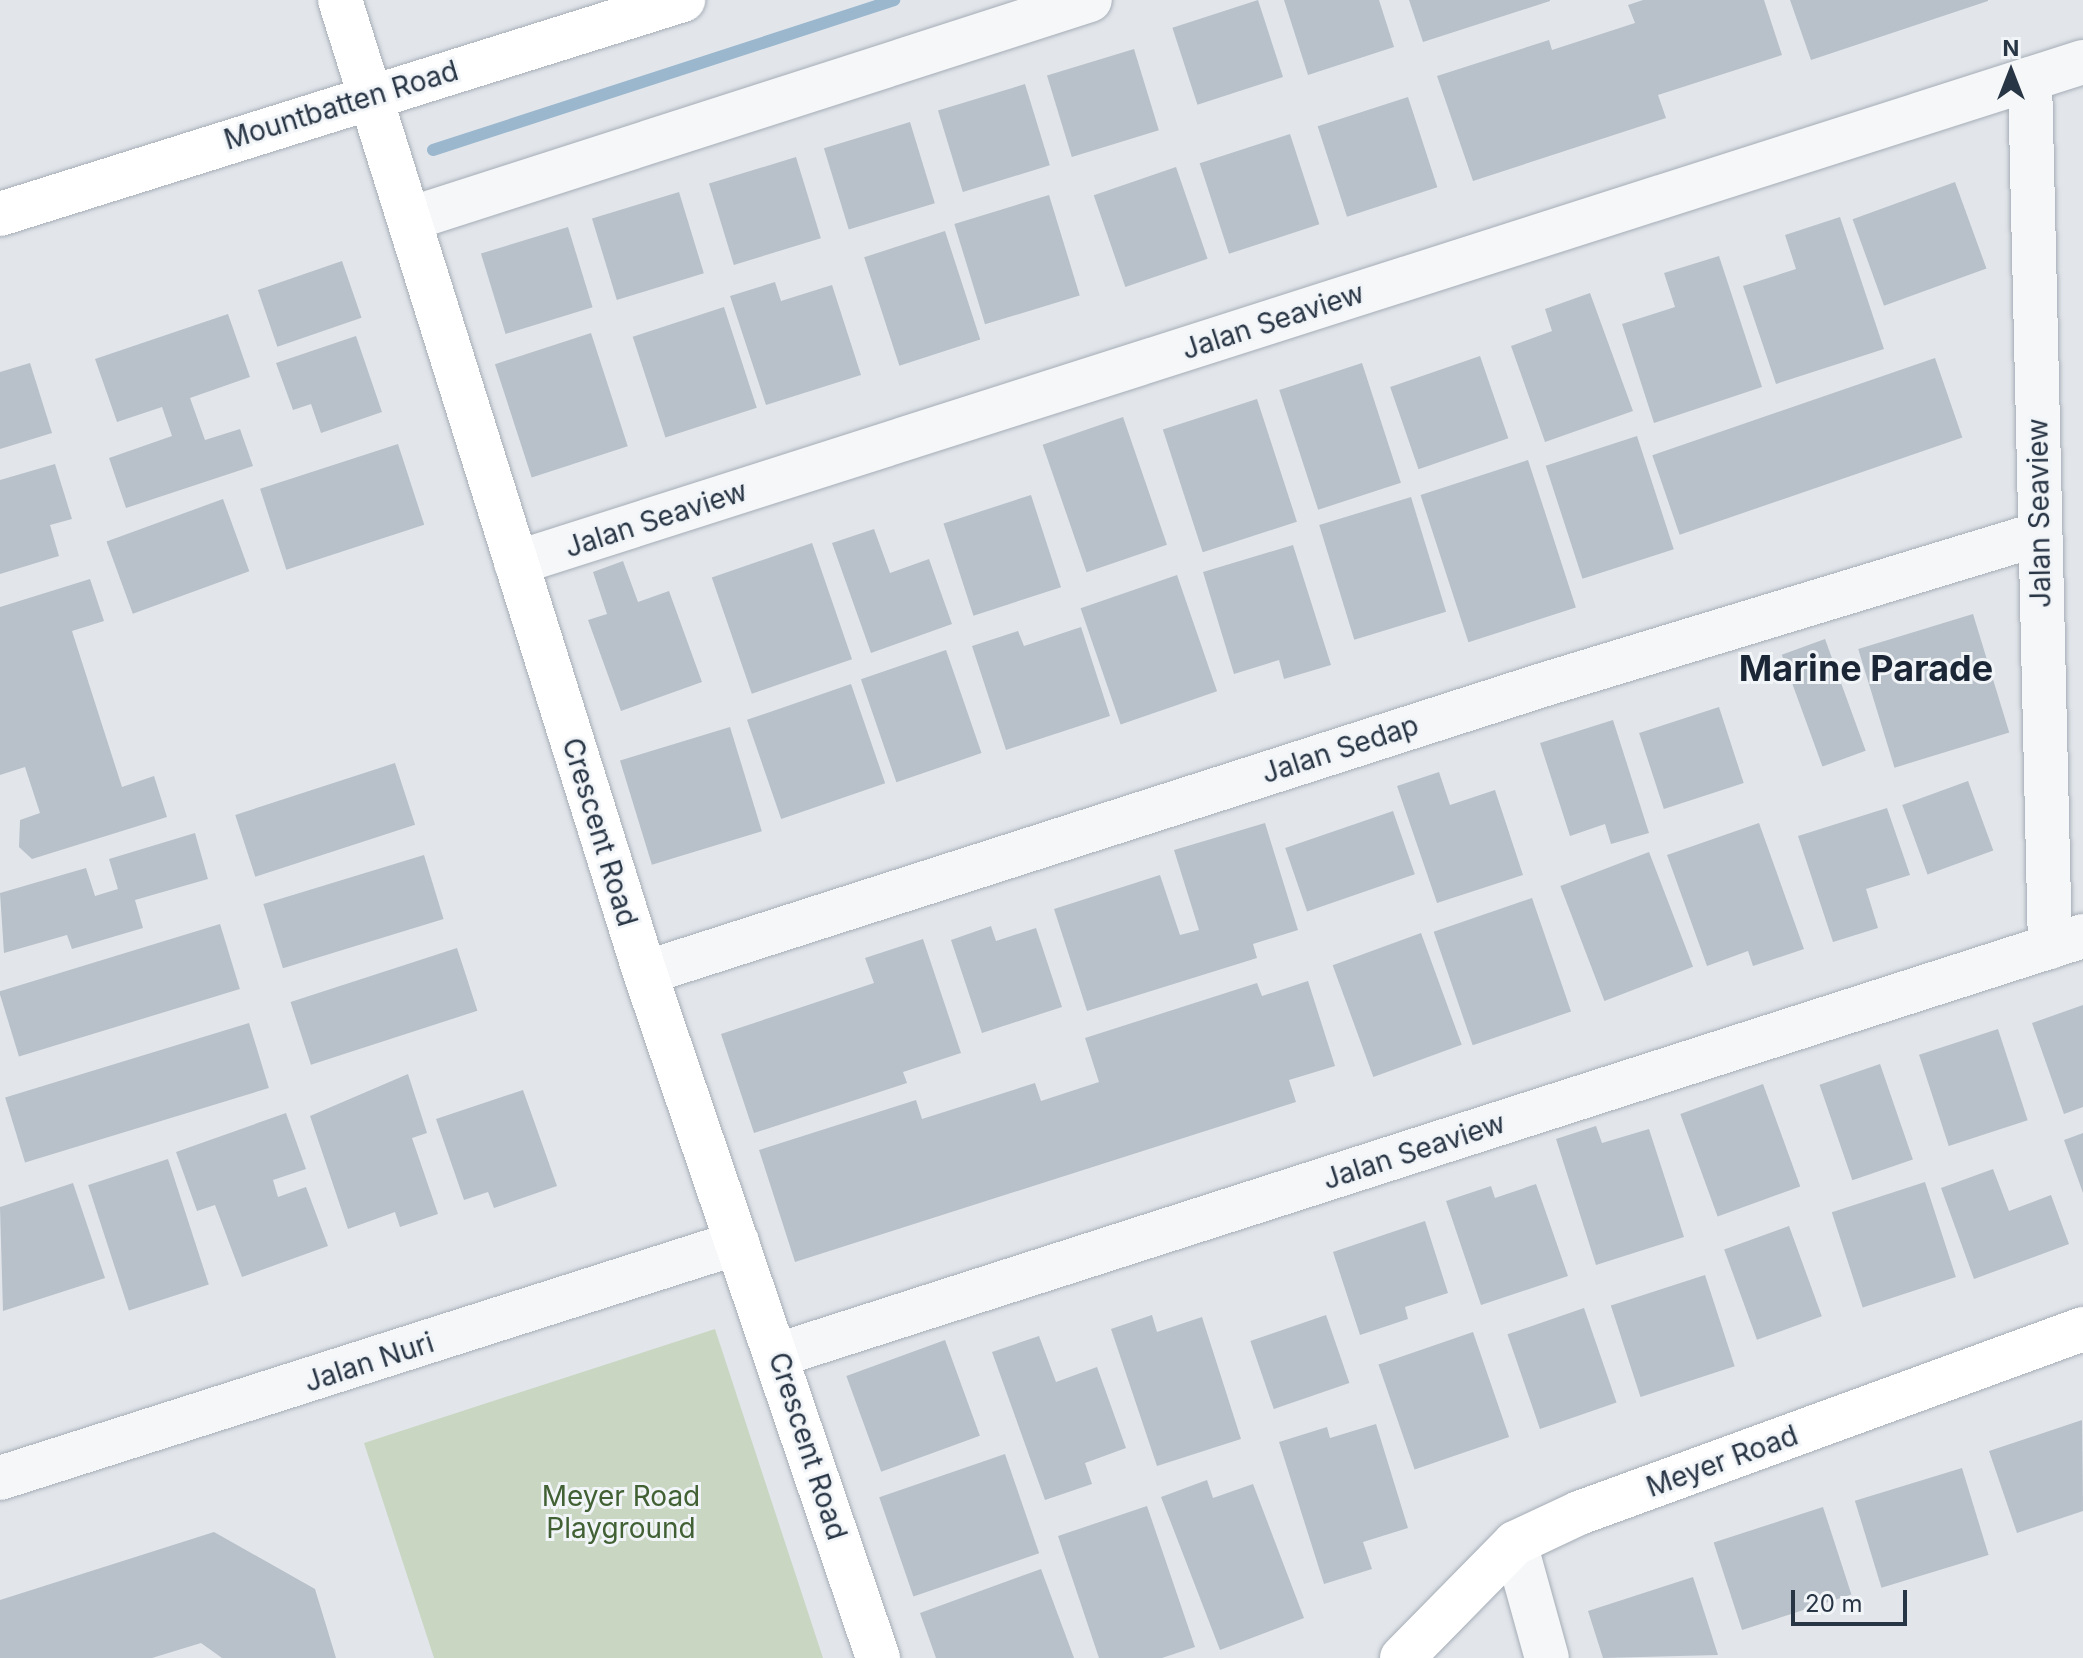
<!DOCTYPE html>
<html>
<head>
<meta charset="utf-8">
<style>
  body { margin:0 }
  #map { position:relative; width:2083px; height:1658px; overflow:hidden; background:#e2e6eb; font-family:Inter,sans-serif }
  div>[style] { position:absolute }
  .green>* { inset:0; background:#c9d6c2 }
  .stream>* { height:12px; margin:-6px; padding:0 6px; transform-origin:6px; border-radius:6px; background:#9ab7ce }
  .building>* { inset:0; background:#b8c0c9; transform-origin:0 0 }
  .roads { filter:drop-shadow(0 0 2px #a6adb6) drop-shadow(0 0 2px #a6adb6) }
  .street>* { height:44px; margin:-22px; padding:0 22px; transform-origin:22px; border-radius:22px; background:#f5f7f9 }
  .secondary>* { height:44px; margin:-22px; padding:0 22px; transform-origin:22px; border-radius:22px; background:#fff }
  .primary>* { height:44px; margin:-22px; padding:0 22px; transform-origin:22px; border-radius:22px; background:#fff }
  span { translate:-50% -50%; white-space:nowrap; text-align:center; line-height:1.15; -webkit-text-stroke:6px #f2f5f8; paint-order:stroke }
  .street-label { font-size:28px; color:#283545 }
  .park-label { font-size:28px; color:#416134 }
  .district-label { font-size:36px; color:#1a2635; font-weight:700 }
  .north { position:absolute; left:1971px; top:32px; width:80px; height:80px; -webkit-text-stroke:6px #f2f5f8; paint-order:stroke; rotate:0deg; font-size:22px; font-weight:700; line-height:32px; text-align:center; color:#283545 }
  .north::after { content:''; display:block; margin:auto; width:28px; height:36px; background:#283545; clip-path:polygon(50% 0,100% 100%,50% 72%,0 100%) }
  .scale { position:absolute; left:1791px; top:1590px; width:116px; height:36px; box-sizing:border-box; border:4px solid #283545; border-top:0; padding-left:10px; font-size:24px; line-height:28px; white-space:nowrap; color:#283545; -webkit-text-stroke:6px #f2f5f8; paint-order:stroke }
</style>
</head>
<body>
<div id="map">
  <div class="green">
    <div style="clip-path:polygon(715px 1329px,823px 1658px,434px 1658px,364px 1443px)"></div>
  </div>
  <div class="stream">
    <div style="left:433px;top:150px;width:485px;rotate:-18deg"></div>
  </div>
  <div class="building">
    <div style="left:1258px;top:0;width:81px;height:90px;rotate:72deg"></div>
    <div style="clip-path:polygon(1284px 0,1379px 0,1394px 47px,1308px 75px)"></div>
    <div style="clip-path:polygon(1409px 0,1550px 0,1550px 1px,1423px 42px)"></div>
    <div style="clip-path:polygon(1643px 0,1764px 0,1782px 55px,1658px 95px,1666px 118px,1473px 181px,1437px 76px,1549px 40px,1552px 50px,1635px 23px,1628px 5px)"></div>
    <div style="clip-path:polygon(1790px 0,1988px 0,1988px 1px,1811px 60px)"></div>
    <div style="left:1134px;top:49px;width:85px;height:91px;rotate:73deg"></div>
    <div style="left:1025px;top:84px;width:85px;height:91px;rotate:73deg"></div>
    <div style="left:1408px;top:97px;width:95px;height:95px;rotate:72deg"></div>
    <div style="left:910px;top:122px;width:85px;height:90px;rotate:73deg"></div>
    <div style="left:1290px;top:134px;width:95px;height:95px;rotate:72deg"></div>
    <div style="left:796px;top:157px;width:85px;height:91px;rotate:73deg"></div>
    <div style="left:1176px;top:167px;width:97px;height:87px;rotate:71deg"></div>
    <div style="left:1955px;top:182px;width:92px;height:109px;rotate:70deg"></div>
    <div style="left:679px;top:192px;width:85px;height:91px;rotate:73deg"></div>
    <div style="left:1049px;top:195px;width:105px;height:99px;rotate:73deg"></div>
    <div style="clip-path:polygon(1840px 217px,1884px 349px,1776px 384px,1743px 286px,1796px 269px,1785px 235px)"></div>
    <div style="left:568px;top:227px;width:84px;height:91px;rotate:73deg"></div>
    <div style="left:945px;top:231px;width:114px;height:85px;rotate:72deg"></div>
    <div style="clip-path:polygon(1719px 256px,1762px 387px,1654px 423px,1622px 324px,1675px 307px,1664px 273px)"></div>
    <div style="left:342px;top:261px;width:60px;height:89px;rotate:71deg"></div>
    <div style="clip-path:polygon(775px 282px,781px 301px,832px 285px,861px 375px,766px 405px,730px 296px)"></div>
    <div style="clip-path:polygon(1590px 293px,1633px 411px,1545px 442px,1511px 346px,1552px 331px,1545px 309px)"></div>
    <div style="left:724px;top:307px;width:106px;height:96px;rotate:72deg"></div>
    <div style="clip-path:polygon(228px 314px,250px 377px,190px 398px,205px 440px,240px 429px,253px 466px,126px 508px,109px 458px,172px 436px,162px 407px,117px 422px,95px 359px)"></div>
    <div style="left:591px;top:333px;width:119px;height:101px;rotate:72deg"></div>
    <div style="clip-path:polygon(356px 336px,382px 412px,321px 433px,311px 404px,293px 410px,276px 363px)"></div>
    <div style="left:1480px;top:356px;width:87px;height:95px;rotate:71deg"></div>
    <div style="left:1935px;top:358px;width:84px;height:299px;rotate:71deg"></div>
    <div style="clip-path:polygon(30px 363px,52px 433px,0 449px,0 372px)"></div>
    <div style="left:1362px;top:363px;width:126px;height:87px;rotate:72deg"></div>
    <div style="left:1257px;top:399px;width:129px;height:99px;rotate:72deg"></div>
    <div style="left:1123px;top:417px;width:135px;height:85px;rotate:71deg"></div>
    <div style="left:1637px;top:436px;width:119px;height:96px;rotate:72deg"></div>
    <div style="left:398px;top:444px;width:85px;height:145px;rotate:72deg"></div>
    <div style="left:1528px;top:460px;width:155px;height:113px;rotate:72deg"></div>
    <div style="clip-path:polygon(55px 464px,72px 519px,50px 525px,59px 556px,0 574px,0 480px)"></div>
    <div style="left:1031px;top:495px;width:97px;height:92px;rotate:72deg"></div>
    <div style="left:1411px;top:497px;width:120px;height:96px;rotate:73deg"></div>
    <div style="left:223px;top:499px;width:77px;height:124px;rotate:70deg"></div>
    <div style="clip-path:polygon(874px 529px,890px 573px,929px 559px,952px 624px,871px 653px,832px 543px)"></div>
    <div style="left:812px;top:543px;width:123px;height:106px;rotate:71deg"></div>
    <div style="clip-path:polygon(1293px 545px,1331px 665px,1284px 679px,1279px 660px,1234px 674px,1203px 572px)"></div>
    <div style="clip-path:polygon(623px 561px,638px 602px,669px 591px,702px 682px,621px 711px,588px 620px,607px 614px,593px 572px)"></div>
    <div style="left:1177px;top:575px;width:123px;height:102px;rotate:71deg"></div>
    <div style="clip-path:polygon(90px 579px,104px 621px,72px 631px,122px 787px,154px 776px,167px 817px,32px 859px,19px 847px,20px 820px,40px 813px,25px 767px,0 775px,0 607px)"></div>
    <div style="left:1973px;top:614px;width:124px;height:120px;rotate:73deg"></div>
    <div style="clip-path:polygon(1081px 627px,1110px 716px,1006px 750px,972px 646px,1018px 631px,1024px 646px)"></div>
    <div style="left:1825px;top:639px;width:119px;height:46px;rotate:70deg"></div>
    <div style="left:946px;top:650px;width:109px;height:90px;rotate:71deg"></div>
    <div style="left:851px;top:684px;width:105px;height:110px;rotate:71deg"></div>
    <div style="left:1719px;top:707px;width:80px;height:84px;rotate:72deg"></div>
    <div style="clip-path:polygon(1613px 720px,1649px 833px,1611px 844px,1605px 824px,1570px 836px,1540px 743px)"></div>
    <div style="left:730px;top:727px;width:109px;height:115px;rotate:73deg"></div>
    <div style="left:395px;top:763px;width:65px;height:168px;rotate:72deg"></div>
    <div style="clip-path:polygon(1439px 772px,1450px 805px,1495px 790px,1523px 875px,1437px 903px,1397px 786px)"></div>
    <div style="left:1968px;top:781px;width:74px;height:70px;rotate:70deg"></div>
    <div style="clip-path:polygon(1887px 808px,1910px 875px,1866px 889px,1878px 928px,1833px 942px,1798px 836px)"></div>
    <div style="left:1393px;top:811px;width:67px;height:114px;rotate:71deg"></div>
    <div style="clip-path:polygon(1265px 823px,1298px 930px,1253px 944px,1257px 958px,1087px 1011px,1054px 909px,1160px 875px,1180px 935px,1199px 930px,1174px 850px)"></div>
    <div style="clip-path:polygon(1759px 823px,1804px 949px,1753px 966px,1748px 951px,1707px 966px,1667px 855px)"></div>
    <div style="clip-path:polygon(195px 833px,208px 879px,135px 900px,143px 928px,72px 949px,67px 935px,4px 953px,0 893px,86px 868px,95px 896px,118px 889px,109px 859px)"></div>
    <div style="left:1649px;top:852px;width:123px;height:95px;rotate:69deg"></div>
    <div style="left:424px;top:855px;width:67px;height:168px;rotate:73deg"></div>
    <div style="left:1532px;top:898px;width:120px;height:104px;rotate:71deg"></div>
    <div style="left:220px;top:924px;width:68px;height:231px;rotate:73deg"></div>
    <div style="clip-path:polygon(991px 926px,996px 941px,1036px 928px,1062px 1007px,982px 1033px,951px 940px)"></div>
    <div style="left:1421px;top:933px;width:119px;height:94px;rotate:70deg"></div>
    <div style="clip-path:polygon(923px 939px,961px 1053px,903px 1072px,907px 1083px,754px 1133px,721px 1034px,874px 983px,865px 958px)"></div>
    <div style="left:457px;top:948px;width:66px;height:175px;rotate:72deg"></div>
    <div style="clip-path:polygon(1308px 981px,1335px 1066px,1289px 1080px,1296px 1102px,795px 1262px,759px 1150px,916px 1100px,922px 1119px,1035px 1083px,1041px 1101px,1099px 1082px,1085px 1038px,1257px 983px,1262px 996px)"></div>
    <div style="clip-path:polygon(2083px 1005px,2083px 1107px,2064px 1114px,2032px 1023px)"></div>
    <div style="left:249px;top:1023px;width:68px;height:255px;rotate:73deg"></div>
    <div style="left:1998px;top:1029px;width:96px;height:83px;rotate:72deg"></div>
    <div style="left:1880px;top:1064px;width:101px;height:64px;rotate:71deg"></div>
    <div style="clip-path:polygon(408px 1074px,427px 1133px,412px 1138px,438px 1214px,400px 1227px,395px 1212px,348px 1229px,310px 1116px)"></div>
    <div style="left:1763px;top:1084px;width:109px;height:88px;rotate:70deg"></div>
    <div style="clip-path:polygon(523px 1090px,557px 1186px,494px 1208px,488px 1192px,464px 1200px,436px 1119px)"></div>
    <div style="clip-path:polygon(286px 1113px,306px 1169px,273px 1180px,278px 1197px,306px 1187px,328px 1246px,242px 1277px,215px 1205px,197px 1211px,176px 1152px)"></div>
    <div style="clip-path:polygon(1596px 1126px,1602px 1143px,1649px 1129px,1684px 1237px,1596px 1265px,1556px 1139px)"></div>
    <div style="clip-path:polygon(2083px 1133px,2083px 1193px,2064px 1140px)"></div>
    <div style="left:168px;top:1159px;width:132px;height:84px;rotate:72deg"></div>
    <div style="clip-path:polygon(1993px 1169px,2009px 1211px,2051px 1195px,2069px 1244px,1974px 1279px,1941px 1188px)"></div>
    <div style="left:1925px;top:1182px;width:100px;height:98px;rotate:72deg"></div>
    <div style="clip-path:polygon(73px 1183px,105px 1278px,3px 1311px,0 1207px)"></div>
    <div style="clip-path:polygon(1536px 1184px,1568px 1276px,1481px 1305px,1446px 1201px,1491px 1186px,1495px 1198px)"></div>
    <div style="clip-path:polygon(1425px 1221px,1448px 1293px,1405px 1307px,1408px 1319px,1360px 1335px,1333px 1252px)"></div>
    <div style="left:1789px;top:1226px;width:96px;height:69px;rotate:70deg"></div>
    <div style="left:1705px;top:1275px;width:96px;height:99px;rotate:72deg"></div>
    <div style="left:1584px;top:1308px;width:100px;height:81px;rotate:71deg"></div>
    <div style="clip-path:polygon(1152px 1315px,1157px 1332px,1202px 1317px,1241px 1439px,1157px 1466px,1111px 1329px)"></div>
    <div style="left:1326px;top:1315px;width:72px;height:80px;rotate:71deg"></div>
    <div style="left:1473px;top:1332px;width:111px;height:100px;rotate:71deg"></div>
    <div style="clip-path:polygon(1039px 1336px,1056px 1382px,1097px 1367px,1126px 1448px,1085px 1463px,1092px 1484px,1045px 1500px,992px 1352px)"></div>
    <div style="left:945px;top:1340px;width:102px;height:105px;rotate:70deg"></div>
    <div style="clip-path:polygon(2082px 1420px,2083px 1511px,2017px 1533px,1989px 1451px)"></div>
    <div style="clip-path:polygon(1376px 1424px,1408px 1528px,1363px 1542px,1372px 1569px,1324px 1584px,1279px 1442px,1327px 1427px,1330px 1438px)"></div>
    <div style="left:1005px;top:1454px;width:105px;height:133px;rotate:71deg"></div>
    <div style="left:1962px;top:1468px;width:91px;height:112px;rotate:73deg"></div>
    <div style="clip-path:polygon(1207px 1480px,1213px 1498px,1253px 1484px,1304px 1618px,1220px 1650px,1161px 1497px)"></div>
    <div style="clip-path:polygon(1147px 1506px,1195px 1647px,1162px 1658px,1099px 1658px,1058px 1536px)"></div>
    <div style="left:1823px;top:1507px;width:92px;height:115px;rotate:72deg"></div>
    <div style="clip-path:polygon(214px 1532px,315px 1589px,336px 1658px,222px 1658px,201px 1643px,152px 1658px,0 1658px,0 1600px)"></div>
    <div style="clip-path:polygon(1041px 1569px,1074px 1658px,936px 1658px,920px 1613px)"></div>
    <div style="clip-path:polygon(1693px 1577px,1718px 1655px,1603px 1658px,1588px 1611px)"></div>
  </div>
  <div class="roads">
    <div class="street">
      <div style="left:2030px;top:79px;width:868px;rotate:88.68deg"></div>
      <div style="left:413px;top:218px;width:711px;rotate:-17.85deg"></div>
      <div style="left:516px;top:563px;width:1645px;rotate:-17.73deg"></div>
      <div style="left:645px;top:973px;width:949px;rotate:-17.79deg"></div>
      <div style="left:1549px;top:683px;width:512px;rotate:-16.91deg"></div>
      <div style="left:778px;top:1355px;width:1371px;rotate:-17.8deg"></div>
      <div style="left:0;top:1478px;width:774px;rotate:-17.69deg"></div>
      <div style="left:1515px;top:1543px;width:119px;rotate:74.5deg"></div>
    </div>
    <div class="secondary">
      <div style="left:340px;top:0;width:1020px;rotate:72.6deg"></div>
      <div style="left:645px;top:973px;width:724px;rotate:71.21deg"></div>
      <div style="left:1402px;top:1658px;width:161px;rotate:-45.5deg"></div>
      <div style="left:1515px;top:1543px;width:71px;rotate:-25.1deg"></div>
      <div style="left:1579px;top:1513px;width:537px;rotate:-20.06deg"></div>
    </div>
    <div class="primary">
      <div style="left:0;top:214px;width:716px;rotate:-17.4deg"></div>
    </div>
  </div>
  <div class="street-label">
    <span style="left:341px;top:105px;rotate:-17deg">Mountbatten Road</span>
    <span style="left:1273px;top:321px;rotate:-18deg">Jalan Seaview</span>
    <span style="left:2039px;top:513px;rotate:-91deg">Jalan Seaview</span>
    <span style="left:656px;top:519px;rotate:-18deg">Jalan Seaview</span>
    <span style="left:1340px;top:749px;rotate:-18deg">Jalan Sedap</span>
    <span style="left:600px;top:832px;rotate:73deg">Crescent Road</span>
    <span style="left:1414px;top:1151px;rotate:-18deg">Jalan Seaview</span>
    <span style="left:369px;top:1362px;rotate:-18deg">Jalan Nuri</span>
    <span style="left:808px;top:1446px;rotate:72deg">Crescent Road</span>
    <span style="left:1722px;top:1461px;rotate:-20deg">Meyer Road</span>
  </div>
  <div class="park-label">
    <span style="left:621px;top:1512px">Meyer Road<br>Playground</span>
  </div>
  <div class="district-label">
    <span style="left:1866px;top:669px">Marine Parade</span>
  </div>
  <div class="north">N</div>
  <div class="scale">20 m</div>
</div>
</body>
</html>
